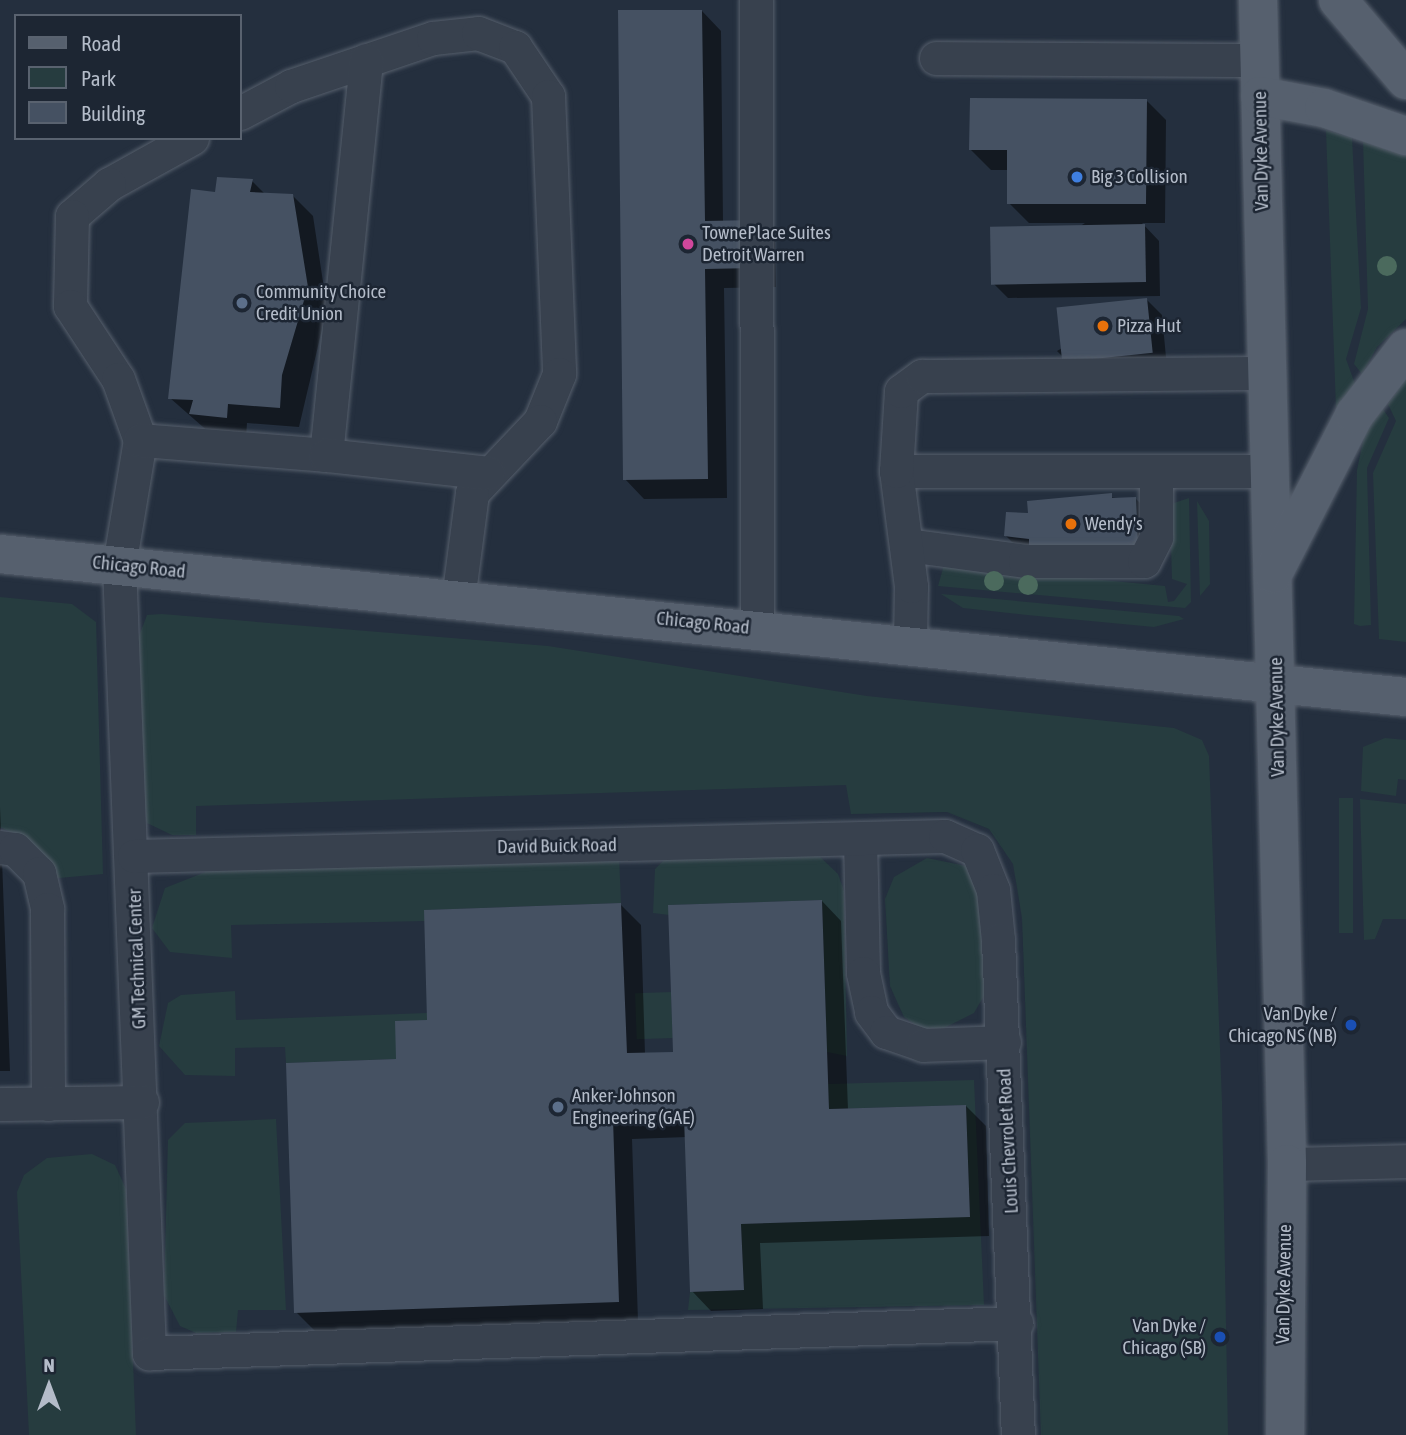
<!DOCTYPE html>
<html>
<head>
<meta charset="utf-8">
<style>
  body { margin:0 }
  #map { position:relative; width:1406px; height:1435px; overflow:hidden; background:#242f3e; font-family:"Asap Condensed",sans-serif }
  div>[style] { position:absolute }
  .green>* { inset:0; background:#263c3f; transform-origin:0 0 }
  .shadow>* { inset:0; background:#0007 }
  .building>* { inset:0; background:#455162; transform-origin:0 0 }
  .roads { filter:drop-shadow(0 0 2px #565f6c) drop-shadow(0 0 2px #565f6c) }
  .minor>* { height:33px; margin:-16.5px; padding:0 16.5px; transform-origin:16.5px; border-radius:16.5px; background:#38414e }
  .major>* { height:38px; margin:-19px; padding:0 19px; transform-origin:19px; border-radius:19px; background:#56606e }
  .trees>* { width:20px; height:20px; margin:-10px; border-radius:50%; background:#4b6a5d }
  .dots>* { width:19px; height:19px; translate:-50% -50%; box-sizing:border-box; border:4px solid #1d2633; border-radius:50% }
  span { translate:-50% -50%; white-space:nowrap; text-align:center; line-height:1.15; -webkit-text-stroke:5px #1d2633; paint-order:stroke }
  .street-label { font-size:19px; color:#b4bcc9 }
  .poi-label { font-size:19px; color:#b4bcc9 }
  .left { translate:0 -50%; text-align:left }
  .right { translate:-100% -50%; text-align:right }
  .legend { position:absolute; left:14px; top:14px; width:228px; height:126px; box-sizing:border-box; background:#1d2633; border:2px solid #59626f; margin:0; padding:9px 12px; list-style:none; font-size:21px; color:#b4bcc9 }
  .legend li { display:flex; align-items:center; gap:14px; height:35px }
  .legend b { width:35px; border:2px solid #59626f }
  .north { position:absolute; left:14px; top:1351px; width:70px; height:70px; -webkit-text-stroke:5px #1d2633; paint-order:stroke; rotate:0deg; font-size:19px; font-weight:700; line-height:28px; text-align:center; color:#b4bcc9 }
  .north::after { content:''; display:block; margin:auto; width:24px; height:32px; background:#b4bcc9; clip-path:polygon(50% 0,100% 100%,50% 72%,0 100%) }
</style>
</head>
<body>
<div id="map">
  <div class="green">
    <div style="clip-path:polygon(1326px 130px,1352px 138px,1361px 308px,1346px 359px,1355px 384px,1336px 409px)"></div>
    <div style="clip-path:polygon(1363px 140px,1406px 154px,1406px 319px,1377px 347px,1362px 374px,1354px 364px,1368px 309px)"></div>
    <div style="clip-path:polygon(1406px 378px,1406px 642px,1379px 639px,1373px 473px,1396px 421px,1388px 404px)"></div>
    <div style="clip-path:polygon(1383px 409px,1389px 418px,1367px 468px,1371px 625px,1360px 626px,1354px 624px,1357px 470px,1365px 432px)"></div>
    <div style="clip-path:polygon(1189px 498px,1191px 602px,1185px 608px,938px 586px,944px 565px,1165px 586px,1168px 602px,1174px 601px,1187px 584px,1172px 579px,1170px 513px,1174px 503px)"></div>
    <div style="clip-path:polygon(1197px 501px,1209px 521px,1210px 584px,1200px 596px)"></div>
    <div style="clip-path:polygon(941px 594px,1179px 616px,1184px 619px,1154px 627px,1027px 615px,963px 608px)"></div>
    <div style="clip-path:polygon(0 597px,72px 604px,96px 622px,103px 874px,48px 879px,23px 838px,0 827px)"></div>
    <div style="clip-path:polygon(162px 614px,548px 646px,867px 696px,1174px 728px,1202px 740px,1209px 756px,1222px 1102px,1228px 1435px,1041px 1435px,1022px 918px,1013px 864px,989px 829px,947px 812px,851px 814px,846px 785px,196px 806px,196px 835px,172px 835px,147px 823px,138px 795px,136px 644px,147px 615px)"></div>
    <div style="clip-path:polygon(1385px 738px,1406px 740px,1406px 780px,1398px 779px,1396px 796px,1361px 791px,1363px 747px)"></div>
    <div style="left:1339px;top:798px;width:14px;height:135px"></div>
    <div style="clip-path:polygon(1360px 799px,1406px 804px,1406px 919px,1383px 919px,1375px 939px,1364px 940px)"></div>
    <div style="clip-path:polygon(814px 851px,838px 874px,844px 891px,847px 1056px,827px 1052px,822px 900px,669px 905px,669px 915px,653px 913px,655px 869px,669px 855px)"></div>
    <div style="clip-path:polygon(619px 856px,621px 903px,426px 910px,426px 921px,231px 925px,232px 958px,170px 952px,152px 928px,165px 888px,208px 871px)"></div>
    <div style="clip-path:polygon(927px 858px,966px 866px,978px 879px,985px 994px,974px 1013px,942px 1029px,922px 1029px,904px 1017px,890px 986px,885px 899px,894px 877px)"></div>
    <div style="clip-path:polygon(235px 991px,236px 1020px,427px 1013px,427px 1020px,396px 1059px,286px 1063px,285px 1047px,235px 1048px,235px 1076px,185px 1075px,159px 1046px,168px 1003px,181px 995px)"></div>
    <div style="left:671px;top:992px;width:46px;height:36px;rotate:88deg"></div>
    <div style="clip-path:polygon(974px 1080px,984px 1305px,688px 1310px,690px 1292px,744px 1290px,741px 1224px,970px 1216px,966px 1105px,829px 1109px,828px 1084px)"></div>
    <div style="clip-path:polygon(276px 1119px,286px 1310px,238px 1310px,236px 1332px,196px 1333px,180px 1326px,164px 1295px,168px 1140px,185px 1123px)"></div>
    <div style="clip-path:polygon(92px 1154px,115px 1165px,126px 1189px,136px 1435px,29px 1435px,17px 1192px,24px 1175px,47px 1158px)"></div>
  </div>
  <div class="shadow">
    <div style="clip-path:polygon(702px 11px,721px 31px,723px 222px,755px 222px,775px 242px,776px 287px,724px 288px,727px 498px,644px 499px,625px 479px)"></div>
    <div style="clip-path:polygon(1146px 100px,1166px 120px,1165px 223px,1142px 223px,1159px 241px,1160px 296px,1008px 298px,993px 283px,1085px 223px,1029px 223px,1009px 203px,1009px 170px,991px 170px,971px 150px)"></div>
    <div style="clip-path:polygon(252px 181px,265px 194px,293px 196px,313px 216px,327px 308px,299px 427px,247px 423px,246px 437px,211px 434px,170px 398px,216px 194px)"></div>
    <div style="clip-path:polygon(1147px 300px,1162px 315px,1167px 368px,1072px 366px,1057px 351px)"></div>
    <div style="clip-path:polygon(1082px 496px,1136px 499px,1151px 514px,1152px 559px,1020px 550px,1005px 535px,1030px 514px)"></div>
    <div style="clip-path:polygon(0 807px,10px 1071px,0 1071px)"></div>
    <div style="clip-path:polygon(822px 901px,841px 921px,848px 1110px,966px 1106px,986px 1126px,989px 1236px,760px 1243px,763px 1309px,711px 1311px,692px 1291px,687px 1137px,632px 1139px,638px 1321px,316px 1332px,296px 1312px,398px 1061px,429px 1022px,621px 905px,641px 925px,645px 1054px,675px 1053px)"></div>
  </div>
  <div class="building">
    <div style="clip-path:polygon(618px 10px,702px 10px,705px 221px,756px 220px,756px 268px,705px 269px,708px 479px,623px 480px)"></div>
    <div style="clip-path:polygon(970px 98px,1147px 99px,1146px 204px,1007px 204px,1007px 150px,969px 150px)"></div>
    <div style="clip-path:polygon(217px 177px,253px 179px,250px 192px,293px 194px,308px 287px,282px 375px,280px 408px,228px 404px,227px 418px,189px 414px,193px 400px,168px 399px,191px 189px,215px 192px)"></div>
    <div style="left:1145px;top:224px;width:58px;height:155px;rotate:89deg"></div>
    <div style="left:1147px;top:298px;width:55px;height:91px;rotate:84deg"></div>
    <div style="clip-path:polygon(1112px 493px,1112px 498px,1136px 497px,1138px 545px,1029px 548px,1029px 539px,1004px 536px,1006px 512px,1028px 513px,1027px 501px)"></div>
    <div style="clip-path:polygon(822px 900px,829px 1109px,966px 1105px,970px 1217px,741px 1224px,744px 1290px,690px 1292px,684px 1117px,613px 1119px,619px 1302px,294px 1313px,286px 1063px,396px 1059px,395px 1021px,427px 1020px,424px 910px,621px 903px,627px 1053px,673px 1052px,668px 905px)"></div>
  </div>
  <div class="roads">
    <div class="minor">
      <div style="left:756px;top:0;width:629px;rotate:89.91deg"></div>
      <div style="left:936px;top:58px;width:323px;rotate:0.4deg"></div>
      <div style="left:240px;top:113px;width:58px;rotate:-27.9deg"></div>
      <div style="left:291px;top:86px;width:150px;rotate:-18.7deg"></div>
      <div style="left:433px;top:38px;width:45px;rotate:-6.3deg"></div>
      <div style="left:478px;top:33px;width:40px;rotate:21deg"></div>
      <div style="left:515px;top:47px;width:59px;rotate:56deg"></div>
      <div style="left:548px;top:96px;width:278px;rotate:87.7deg"></div>
      <div style="left:559px;top:374px;width:51px;rotate:112deg"></div>
      <div style="left:540px;top:421px;width:99px;rotate:133.4deg"></div>
      <div style="left:472px;top:493px;width:107px;rotate:97.5deg"></div>
      <div style="left:192px;top:138px;width:95px;rotate:151deg"></div>
      <div style="left:109px;top:184px;width:49px;rotate:139.1deg"></div>
      <div style="left:72px;top:216px;width:90px;rotate:91.3deg"></div>
      <div style="left:70px;top:306px;width:87px;rotate:56.7deg"></div>
      <div style="left:118px;top:379px;width:65px;rotate:70.2deg"></div>
      <div style="left:140px;top:440px;width:127px;rotate:99.5deg"></div>
      <div style="left:119px;top:565px;width:789px;rotate:87.82deg"></div>
      <div style="left:149px;top:1353px;width:868px;rotate:-1.98deg"></div>
      <div style="left:140px;top:440px;width:187px;rotate:4.6deg"></div>
      <div style="left:326px;top:455px;width:397px;rotate:-84.2deg"></div>
      <div style="left:326px;top:455px;width:163px;rotate:6.3deg"></div>
      <div style="left:896px;top:471px;width:373px"></div>
      <div style="left:907px;top:545px;width:119px;rotate:7.7deg"></div>
      <div style="left:1025px;top:561px;width:119px"></div>
      <div style="left:1144px;top:561px;width:27px;rotate:-63deg"></div>
      <div style="left:1156px;top:537px;width:63px;rotate:-90deg"></div>
      <div style="left:910px;top:642px;width:56px;rotate:-89deg"></div>
      <div style="left:911px;top:586px;width:116px;rotate:-97.4deg"></div>
      <div style="left:896px;top:471px;width:80px;rotate:-86.4deg"></div>
      <div style="left:901px;top:391px;width:26px;rotate:-36deg"></div>
      <div style="left:922px;top:376px;width:344px;rotate:-0.5deg"></div>
      <div style="left:860px;top:839px;width:134px;rotate:88.7deg"></div>
      <div style="left:863px;top:973px;width:40px;rotate:78deg"></div>
      <div style="left:871px;top:1012px;width:25px;rotate:53deg"></div>
      <div style="left:886px;top:1032px;width:39px;rotate:19deg"></div>
      <div style="left:923px;top:1045px;width:81px;rotate:-2.1deg"></div>
      <div style="left:0;top:847px;width:15px;rotate:8deg"></div>
      <div style="left:15px;top:849px;width:34px;rotate:45deg"></div>
      <div style="left:39px;top:873px;width:37px;rotate:77deg"></div>
      <div style="left:47px;top:909px;width:195px;rotate:89.7deg"></div>
      <div style="left:134px;top:856px;width:811px;rotate:-1.41deg"></div>
      <div style="left:945px;top:836px;width:35px;rotate:24deg"></div>
      <div style="left:977px;top:850px;width:43px;rotate:68.2deg"></div>
      <div style="left:993px;top:890px;width:50px;rotate:84.3deg"></div>
      <div style="left:998px;top:940px;width:495px;rotate:87.7deg"></div>
      <div style="left:0;top:1104px;width:142px;rotate:-0.8deg"></div>
      <div style="left:1287px;top:1164px;width:119px;rotate:-1.4deg"></div>
    </div>
    <div class="major">
      <div style="left:1258px;top:0;width:1164px;rotate:88.57deg"></div>
      <div style="left:1287px;top:1164px;width:271px;rotate:90.4deg"></div>
      <div style="left:1338px;top:0;width:105px;rotate:49.6deg"></div>
      <div style="left:1260px;top:96px;width:65px;rotate:10.6deg"></div>
      <div style="left:1324px;top:108px;width:87px;rotate:18.9deg"></div>
      <div style="left:0;top:554px;width:1413px;rotate:5.81deg"></div>
      <div style="left:1273px;top:574px;width:180px;rotate:-62.9deg"></div>
      <div style="left:1355px;top:414px;width:83px;rotate:-52.3deg"></div>
    </div>
  </div>
  <div class="trees">
    <div style="left:1387px;top:266px"></div>
    <div style="left:994px;top:581px"></div>
    <div style="left:1028px;top:585px"></div>
  </div>
  <div class="dots">
    <div style="left:1077px;top:177px;background:#3f7fe0"></div>
    <div style="left:688px;top:244px;background:#d1479c"></div>
    <div style="left:242px;top:303px;background:#5c6f8a"></div>
    <div style="left:1103px;top:326px;background:#e8710a"></div>
    <div style="left:1071px;top:524px;background:#e8710a"></div>
    <div style="left:1351px;top:1025px;background:#1a4fb4"></div>
    <div style="left:558px;top:1107px;background:#5c6f8a"></div>
    <div style="left:1220px;top:1337px;background:#1a4fb4"></div>
  </div>
  <div class="street-label">
    <span style="left:1261px;top:151px;rotate:-91deg">Van Dyke Avenue</span>
    <span style="left:139px;top:567px;rotate:6deg">Chicago Road</span>
    <span style="left:703px;top:623px;rotate:6deg">Chicago Road</span>
    <span style="left:1277px;top:717px;rotate:-91deg">Van Dyke Avenue</span>
    <span style="left:557px;top:846px;rotate:-1deg">David Buick Road</span>
    <span style="left:137px;top:959px;rotate:-92deg">GM Technical Center</span>
    <span style="left:1008px;top:1141px;rotate:-93deg">Louis Chevrolet Road</span>
    <span style="left:1284px;top:1284px;rotate:-89deg">Van Dyke Avenue</span>
  </div>
  <div class="poi-label">
    <span class="left" style="left:1091px;top:177px">Big 3 Collision</span>
    <span class="left" style="left:702px;top:244px">TownePlace Suites<br>Detroit Warren</span>
    <span class="left" style="left:256px;top:303px">Community Choice<br>Credit Union</span>
    <span class="left" style="left:1117px;top:326px">Pizza Hut</span>
    <span class="left" style="left:1085px;top:524px">Wendy's</span>
    <span class="right" style="left:1337px;top:1025px">Van Dyke /<br>Chicago NS (NB)</span>
    <span class="left" style="left:572px;top:1107px">Anker-Johnson<br>Engineering (GAE)</span>
    <span class="right" style="left:1206px;top:1337px">Van Dyke /<br>Chicago (SB)</span>
  </div>
  <ul class="legend">
  <li><b style="height:9px;background:#56606e"></b>Road</li>
  <li><b style="height:19px;background:#263c3f"></b>Park</li>
  <li><b style="height:19px;background:#455162"></b>Building</li>
  </ul>
  <div class="north">N</div>
</div>
</body>
</html>
